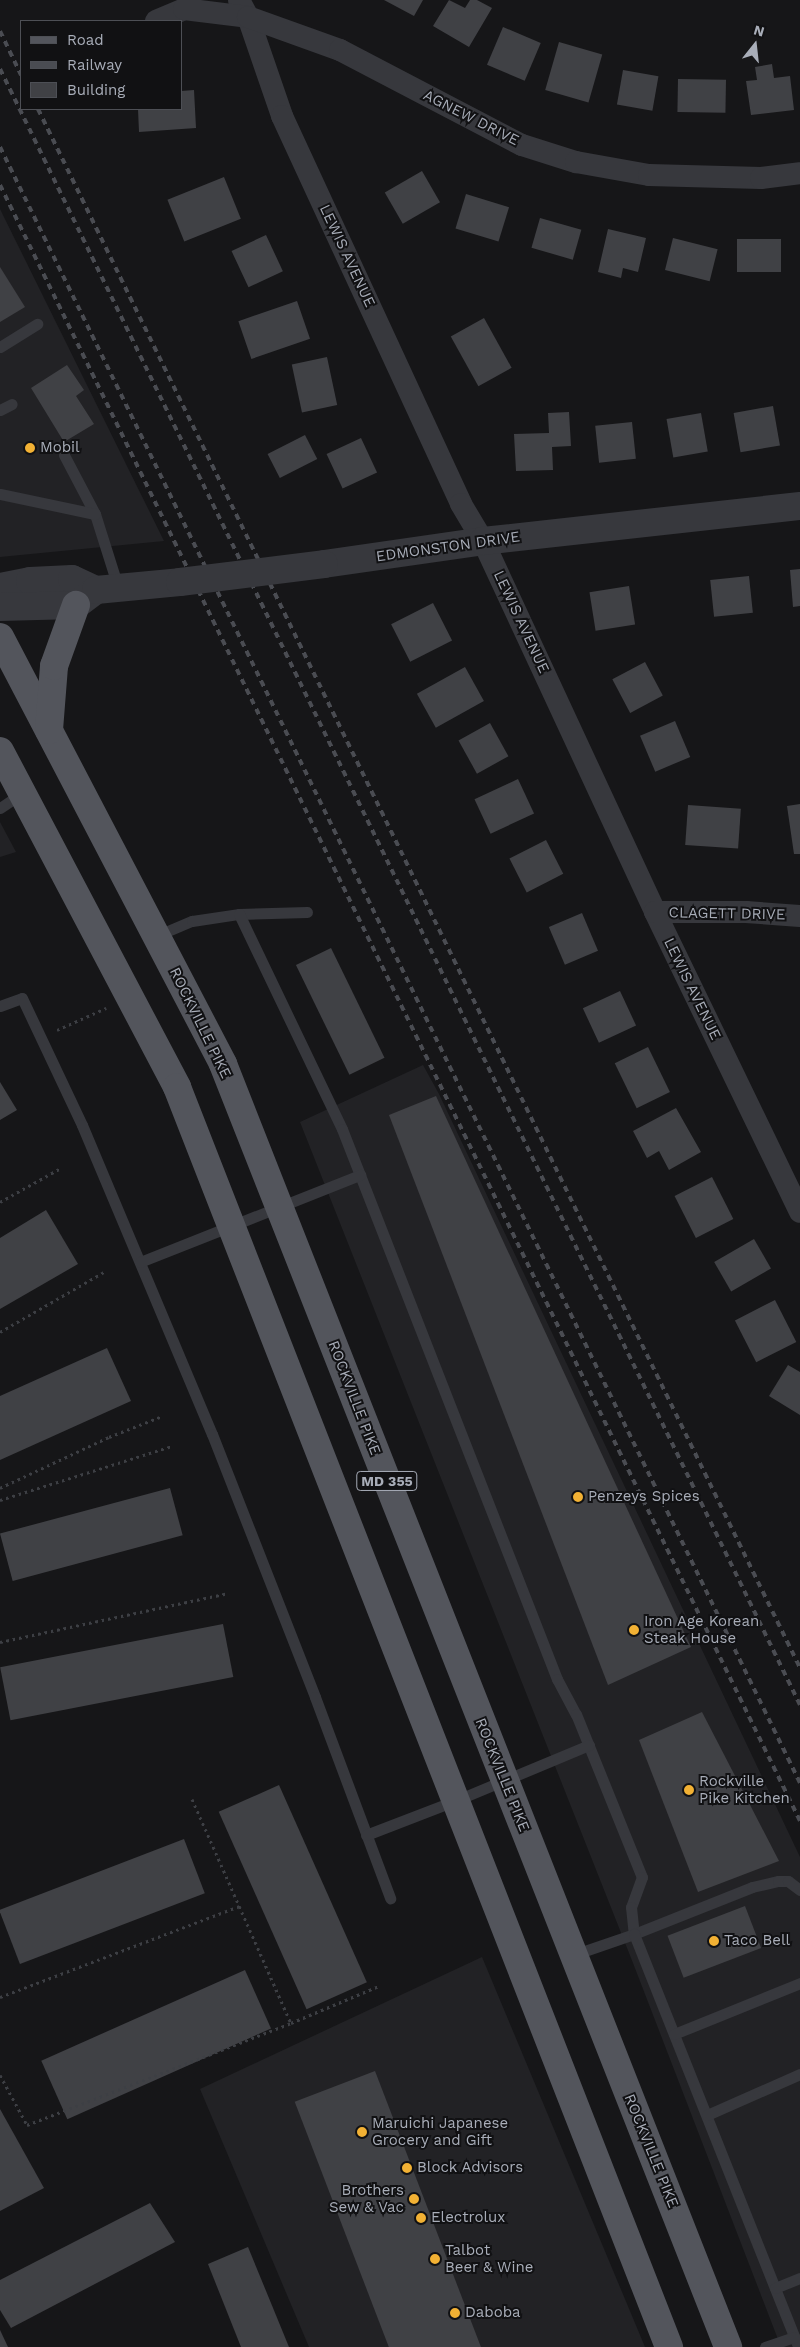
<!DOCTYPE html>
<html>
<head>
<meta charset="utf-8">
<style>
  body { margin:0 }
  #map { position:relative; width:800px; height:2347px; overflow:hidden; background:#161618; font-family:"Work Sans",sans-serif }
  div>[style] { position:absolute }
  .built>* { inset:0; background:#222225 }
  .building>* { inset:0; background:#404145; transform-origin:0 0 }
  .path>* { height:3px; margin-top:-1.5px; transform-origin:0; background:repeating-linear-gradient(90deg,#3d3f44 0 2.5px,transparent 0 6.5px) }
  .service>* { height:11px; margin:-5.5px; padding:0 5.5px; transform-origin:5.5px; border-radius:5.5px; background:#37383d }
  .minor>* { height:22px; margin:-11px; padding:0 11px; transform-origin:11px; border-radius:11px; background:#37383d }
  .tertiary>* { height:28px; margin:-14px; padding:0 14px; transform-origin:14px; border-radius:14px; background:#37383d }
  .primary>* { height:28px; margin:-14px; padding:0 14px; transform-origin:14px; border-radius:14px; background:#53555c }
  .rail>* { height:4px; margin-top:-2px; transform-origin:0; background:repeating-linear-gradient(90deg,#4a4c52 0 6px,transparent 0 11px) }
  .tertiary-bridge>* { height:28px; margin:-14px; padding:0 14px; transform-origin:14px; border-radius:14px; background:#37383d }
  .dots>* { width:14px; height:14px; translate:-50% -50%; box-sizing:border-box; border:2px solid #111113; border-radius:50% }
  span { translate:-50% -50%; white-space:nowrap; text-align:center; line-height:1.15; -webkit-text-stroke:4px #111113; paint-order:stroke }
  .shield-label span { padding:1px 4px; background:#111113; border:1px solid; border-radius:4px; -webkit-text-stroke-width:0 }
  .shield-label { font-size:14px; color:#a8adb8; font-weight:700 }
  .street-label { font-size:15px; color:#a8adb8 }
  .poi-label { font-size:15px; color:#a8adb8 }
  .left { translate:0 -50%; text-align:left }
  .right { translate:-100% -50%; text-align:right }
  .legend { position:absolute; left:20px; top:20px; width:162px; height:90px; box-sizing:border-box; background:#111113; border:1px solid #4d4f55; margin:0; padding:6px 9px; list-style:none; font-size:15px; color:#a8adb8 }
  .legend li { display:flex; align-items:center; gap:10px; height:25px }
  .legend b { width:25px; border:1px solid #4d4f55 }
  .north { position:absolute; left:730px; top:20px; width:50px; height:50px; -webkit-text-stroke:4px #111113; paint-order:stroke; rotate:16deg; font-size:14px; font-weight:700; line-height:20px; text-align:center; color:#a8adb8 }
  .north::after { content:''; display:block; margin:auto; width:18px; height:22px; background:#a8adb8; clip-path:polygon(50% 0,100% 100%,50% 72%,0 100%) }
</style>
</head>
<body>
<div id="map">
  <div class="built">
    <div style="clip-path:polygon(0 209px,164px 541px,0 557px)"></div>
    <div style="clip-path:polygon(0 822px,16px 852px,0 857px)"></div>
    <div style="clip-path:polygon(423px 1065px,439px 1094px,800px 1857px,800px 2347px,781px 2347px,633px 1963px,300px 1122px)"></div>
    <div style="clip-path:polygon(482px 1957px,645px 2347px,309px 2347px,200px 2089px)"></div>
  </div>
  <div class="building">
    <div style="clip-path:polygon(384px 0,423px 0,414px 16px)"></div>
    <div style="clip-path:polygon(449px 0,465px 8px,470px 0,477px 0,492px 8px,469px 47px,433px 26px)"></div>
    <div style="left:503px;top:27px;width:41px;height:41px;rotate:23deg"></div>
    <div style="left:559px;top:42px;width:45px;height:50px;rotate:16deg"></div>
    <div style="clip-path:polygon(772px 64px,774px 78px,790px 76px,794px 110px,751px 115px,746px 81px,757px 80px,755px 67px)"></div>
    <div style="left:623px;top:70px;width:36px;height:35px;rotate:10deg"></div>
    <div style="left:678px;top:79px;width:48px;height:33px;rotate:1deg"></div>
    <div style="clip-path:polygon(194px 90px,196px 128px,139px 132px,138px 109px,181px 109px,181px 91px)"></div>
    <div style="left:422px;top:171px;width:36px;height:43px;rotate:60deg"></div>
    <div style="left:224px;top:177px;width:45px;height:61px;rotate:68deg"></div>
    <div style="left:466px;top:194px;width:45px;height:36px;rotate:17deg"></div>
    <div style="left:540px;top:218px;width:43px;height:31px;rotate:16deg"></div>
    <div style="clip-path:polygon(608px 229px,646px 238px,638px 272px,623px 268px,621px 278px,598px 272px)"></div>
    <div style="left:266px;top:235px;width:40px;height:38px;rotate:65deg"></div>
    <div style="left:673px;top:238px;width:46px;height:33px;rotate:14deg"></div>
    <div style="left:737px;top:239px;width:44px;height:33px"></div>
    <div style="clip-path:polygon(0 267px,25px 307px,0 322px)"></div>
    <div style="left:297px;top:301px;width:40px;height:62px;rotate:71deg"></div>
    <div style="left:484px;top:318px;width:57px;height:38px;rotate:61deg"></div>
    <div style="left:327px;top:357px;width:49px;height:36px;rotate:78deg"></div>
    <div style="clip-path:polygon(67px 365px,84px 390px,76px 396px,94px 424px,64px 442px,31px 388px)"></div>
    <div style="left:773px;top:406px;width:40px;height:40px;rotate:80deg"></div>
    <div style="clip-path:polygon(569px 412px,571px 446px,552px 447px,553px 470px,516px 471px,514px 434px,549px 433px,548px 413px)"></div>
    <div style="left:701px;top:413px;width:39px;height:35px;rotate:80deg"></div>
    <div style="left:632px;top:422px;width:37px;height:37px;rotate:84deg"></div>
    <div style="left:305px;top:435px;width:27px;height:42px;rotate:63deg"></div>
    <div style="left:361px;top:438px;width:38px;height:38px;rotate:65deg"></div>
    <div style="clip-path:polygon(800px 569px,800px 606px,793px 607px,790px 570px)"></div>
    <div style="left:749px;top:576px;width:37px;height:39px;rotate:84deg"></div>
    <div style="left:629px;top:586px;width:39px;height:40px;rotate:81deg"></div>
    <div style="left:433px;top:603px;width:42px;height:47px;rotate:63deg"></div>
    <div style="left:645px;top:662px;width:38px;height:37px;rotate:62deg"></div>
    <div style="left:465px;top:667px;width:39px;height:55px;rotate:61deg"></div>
    <div style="left:675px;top:721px;width:39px;height:38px;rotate:67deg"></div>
    <div style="left:490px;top:723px;width:38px;height:36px;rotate:61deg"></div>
    <div style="left:518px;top:779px;width:38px;height:48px;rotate:65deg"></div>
    <div style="clip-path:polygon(800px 804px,800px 854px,794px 854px,787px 806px)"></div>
    <div style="left:688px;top:805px;width:53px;height:40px;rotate:4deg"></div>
    <div style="left:546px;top:840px;width:38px;height:41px;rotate:63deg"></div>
    <div style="left:582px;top:913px;width:41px;height:36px;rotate:67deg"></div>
    <div style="left:331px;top:948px;width:122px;height:39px;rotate:64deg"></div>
    <div style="left:620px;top:991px;width:38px;height:41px;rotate:65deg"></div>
    <div style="left:648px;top:1047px;width:50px;height:37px;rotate:64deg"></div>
    <div style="clip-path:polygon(0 1082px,17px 1110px,0 1120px)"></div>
    <div style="clip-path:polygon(436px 1096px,691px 1647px,608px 1685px,389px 1115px)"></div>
    <div style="clip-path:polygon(676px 1108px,701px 1152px,669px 1170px,659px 1151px,647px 1158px,633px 1131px)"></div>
    <div style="left:712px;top:1177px;width:47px;height:42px;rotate:63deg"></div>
    <div style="clip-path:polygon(46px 1210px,78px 1264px,0 1309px,0 1238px)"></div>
    <div style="left:754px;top:1239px;width:34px;height:46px;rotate:60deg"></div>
    <div style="left:775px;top:1300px;width:47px;height:45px;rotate:63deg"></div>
    <div style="clip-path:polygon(107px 1348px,131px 1401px,0 1460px,0 1396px)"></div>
    <div style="clip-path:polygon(788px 1365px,800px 1372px,800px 1415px,769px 1396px)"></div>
    <div style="left:170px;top:1488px;width:49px;height:176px;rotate:75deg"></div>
    <div style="left:223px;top:1624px;width:54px;height:227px;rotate:79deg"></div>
    <div style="clip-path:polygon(702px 1712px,779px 1861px,698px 1892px,639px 1740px)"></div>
    <div style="left:279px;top:1785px;width:216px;height:66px;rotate:66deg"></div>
    <div style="left:184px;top:1839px;width:58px;height:198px;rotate:69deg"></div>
    <div style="left:745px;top:1906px;width:45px;height:83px;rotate:69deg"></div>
    <div style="left:245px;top:1970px;width:64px;height:223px;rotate:66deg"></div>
    <div style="left:375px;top:2071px;width:296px;height:86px;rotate:69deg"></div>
    <div style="clip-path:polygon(0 2109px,44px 2188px,0 2211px)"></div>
    <div style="clip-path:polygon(150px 2203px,175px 2242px,11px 2328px,0 2310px,0 2280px)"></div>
    <div style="clip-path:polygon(248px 2247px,289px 2347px,241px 2347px,208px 2264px)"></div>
    <div style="clip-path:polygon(0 2330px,8px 2347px,0 2347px)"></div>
  </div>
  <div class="path">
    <div style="left:57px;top:1030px;width:54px;rotate:-24.2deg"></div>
    <div style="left:0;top:1202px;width:68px;rotate:-29.2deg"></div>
    <div style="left:0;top:1332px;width:120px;rotate:-30deg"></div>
    <div style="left:0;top:1488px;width:120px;rotate:-25.1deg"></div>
    <div style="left:109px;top:1437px;width:55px;rotate:-21.4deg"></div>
    <div style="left:0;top:1500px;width:180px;rotate:-17.4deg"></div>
    <div style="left:0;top:1642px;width:234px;rotate:-12.1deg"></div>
    <div style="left:192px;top:1799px;width:245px;rotate:66.2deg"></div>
    <div style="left:0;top:1997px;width:256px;rotate:-20.8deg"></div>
    <div style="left:0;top:2075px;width:57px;rotate:61.6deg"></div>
    <div style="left:27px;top:2125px;width:283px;rotate:-21.1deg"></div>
    <div style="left:291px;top:2023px;width:95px;rotate:-22.8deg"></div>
  </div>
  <div class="service">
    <div style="left:0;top:347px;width:44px;rotate:-31.9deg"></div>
    <div style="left:0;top:410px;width:13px;rotate:-27deg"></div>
    <div style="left:64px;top:455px;width:67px;rotate:62.3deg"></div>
    <div style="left:95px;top:514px;width:77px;rotate:72.5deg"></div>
    <div style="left:0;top:494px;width:97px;rotate:11.9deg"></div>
    <div style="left:0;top:808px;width:27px;rotate:-34deg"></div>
    <div style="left:239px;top:914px;width:68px;rotate:-1.7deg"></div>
    <div style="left:156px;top:936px;width:39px;rotate:-23deg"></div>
    <div style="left:192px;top:921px;width:48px;rotate:-8.5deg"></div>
    <div style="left:239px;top:914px;width:238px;rotate:64.4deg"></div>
    <div style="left:342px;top:1129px;width:591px;rotate:68.65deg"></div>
    <div style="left:557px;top:1679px;width:40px;rotate:62deg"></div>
    <div style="left:576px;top:1714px;width:176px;rotate:68deg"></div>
    <div style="left:642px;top:1877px;width:32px;rotate:110deg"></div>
    <div style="left:631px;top:1907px;width:27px;rotate:84deg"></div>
    <div style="left:634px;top:1934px;width:127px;rotate:-21.7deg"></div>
    <div style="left:752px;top:1887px;width:27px;rotate:-13deg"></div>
    <div style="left:778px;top:1881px;width:10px"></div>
    <div style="left:788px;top:1881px;width:15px;rotate:37deg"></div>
    <div style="left:0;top:1006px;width:23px;rotate:-20deg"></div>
    <div style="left:22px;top:998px;width:140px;rotate:64.7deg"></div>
    <div style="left:82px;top:1125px;width:335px;rotate:67.2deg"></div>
    <div style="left:212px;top:1434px;width:282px;rotate:68.6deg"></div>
    <div style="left:315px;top:1697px;width:215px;rotate:69.5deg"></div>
    <div style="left:140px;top:1262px;width:237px;rotate:-21.6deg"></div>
    <div style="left:366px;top:1835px;width:97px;rotate:-21deg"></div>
    <div style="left:457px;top:1800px;width:143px;rotate:-22.6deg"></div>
    <div style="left:573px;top:1955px;width:65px;rotate:-19deg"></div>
    <div style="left:634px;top:1934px;width:444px;rotate:68.3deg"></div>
    <div style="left:674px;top:2034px;width:136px;rotate:-22deg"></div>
    <div style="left:707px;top:2115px;width:102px;rotate:-23.8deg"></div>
    <div style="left:775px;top:2288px;width:27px;rotate:-22deg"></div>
    <div style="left:765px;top:2347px;width:31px;rotate:-19deg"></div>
  </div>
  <div class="minor">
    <div style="left:239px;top:0;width:19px;rotate:62deg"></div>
    <div style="left:248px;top:17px;width:105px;rotate:71deg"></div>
    <div style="left:282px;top:116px;width:427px;rotate:65.2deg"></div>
    <div style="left:461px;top:504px;width:43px;rotate:59.3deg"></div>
    <div style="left:483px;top:541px;width:409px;rotate:65.1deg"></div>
    <div style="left:655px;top:912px;width:333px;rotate:64.2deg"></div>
    <div style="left:156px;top:21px;width:30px;rotate:-23deg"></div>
    <div style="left:184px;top:9px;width:64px;rotate:7.1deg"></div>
    <div style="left:248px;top:17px;width:98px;rotate:19.7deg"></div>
    <div style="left:340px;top:50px;width:205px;rotate:27.6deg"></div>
    <div style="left:522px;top:145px;width:57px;rotate:17.5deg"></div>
    <div style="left:576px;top:162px;width:74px;rotate:10.1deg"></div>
    <div style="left:649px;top:175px;width:112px;rotate:1.5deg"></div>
    <div style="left:761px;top:178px;width:39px;rotate:-7deg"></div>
    <div style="left:655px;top:912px;width:91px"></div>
    <div style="left:746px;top:912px;width:54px;rotate:4.2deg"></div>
  </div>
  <div class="tertiary">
    <div style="left:324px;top:564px;width:161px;rotate:-8.2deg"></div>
    <div style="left:483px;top:541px;width:319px;rotate:-6.3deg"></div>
    <div style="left:0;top:587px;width:31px;rotate:-11deg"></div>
    <div style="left:30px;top:581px;width:42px;rotate:-2.7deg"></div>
    <div style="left:72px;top:579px;width:26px;rotate:25deg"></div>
    <div style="left:0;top:607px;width:76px;rotate:-1.5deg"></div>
    <div style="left:76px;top:605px;width:25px;rotate:-37deg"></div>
    <div style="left:96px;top:590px;width:84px;rotate:-5.4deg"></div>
  </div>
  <div class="primary">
    <div style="left:0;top:637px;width:482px;rotate:62.4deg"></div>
    <div style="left:223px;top:1064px;width:1379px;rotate:68.51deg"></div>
    <div style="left:49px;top:730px;width:64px;rotate:-85.5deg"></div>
    <div style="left:54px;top:666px;width:65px;rotate:-70.2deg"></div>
    <div style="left:0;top:751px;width:380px;rotate:62.2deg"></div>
    <div style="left:177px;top:1087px;width:1353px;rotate:68.67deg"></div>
  </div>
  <div class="rail">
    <div style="left:0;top:31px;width:49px;rotate:64.5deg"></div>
    <div style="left:0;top:69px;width:1821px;rotate:63.94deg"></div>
    <div style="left:38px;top:109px;width:1735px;rotate:63.95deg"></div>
    <div style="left:0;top:147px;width:1821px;rotate:63.94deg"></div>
    <div style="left:0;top:185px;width:1821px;rotate:63.94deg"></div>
  </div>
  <div class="tertiary-bridge">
    <div style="left:180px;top:582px;width:145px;rotate:-7.1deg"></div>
  </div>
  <div class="dots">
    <div style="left:30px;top:448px;background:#f2b134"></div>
    <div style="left:578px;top:1497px;background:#f2b134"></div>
    <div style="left:634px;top:1630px;background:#f2b134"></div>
    <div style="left:689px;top:1790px;background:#f2b134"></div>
    <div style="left:714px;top:1941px;background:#f2b134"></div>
    <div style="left:362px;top:2132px;background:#f2b134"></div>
    <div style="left:407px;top:2168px;background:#f2b134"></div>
    <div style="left:414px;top:2199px;background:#f2b134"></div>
    <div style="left:421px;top:2218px;background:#f2b134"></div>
    <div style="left:435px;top:2259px;background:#f2b134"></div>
    <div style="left:455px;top:2313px;background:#f2b134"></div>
  </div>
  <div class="shield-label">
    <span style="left:387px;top:1481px">MD 355</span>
  </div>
  <div class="street-label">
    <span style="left:471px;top:118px;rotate:27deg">AGNEW DRIVE</span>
    <span style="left:347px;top:256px;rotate:65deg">LEWIS AVENUE</span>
    <span style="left:448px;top:547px;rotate:-8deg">EDMONSTON DRIVE</span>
    <span style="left:521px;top:622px;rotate:65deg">LEWIS AVENUE</span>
    <span style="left:727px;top:914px;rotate:1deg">CLAGETT DRIVE</span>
    <span style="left:692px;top:989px;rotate:64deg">LEWIS AVENUE</span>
    <span style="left:200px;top:1023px;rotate:64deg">ROCKVILLE PIKE</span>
    <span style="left:354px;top:1398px;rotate:69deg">ROCKVILLE PIKE</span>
    <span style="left:502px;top:1775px;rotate:68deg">ROCKVILLE PIKE</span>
    <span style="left:651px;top:2151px;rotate:68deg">ROCKVILLE PIKE</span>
  </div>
  <div class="poi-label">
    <span class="left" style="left:40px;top:448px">Mobil</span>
    <span class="left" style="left:588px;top:1497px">Penzeys Spices</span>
    <span class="left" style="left:644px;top:1630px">Iron Age Korean<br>Steak House</span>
    <span class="left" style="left:699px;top:1790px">Rockville<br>Pike Kitchen</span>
    <span class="left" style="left:724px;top:1941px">Taco Bell</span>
    <span class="left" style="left:372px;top:2132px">Maruichi Japanese<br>Grocery and Gift</span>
    <span class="left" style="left:417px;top:2168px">Block Advisors</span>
    <span class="right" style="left:404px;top:2199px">Brothers<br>Sew &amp; Vac</span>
    <span class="left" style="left:431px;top:2218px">Electrolux</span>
    <span class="left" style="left:445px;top:2259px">Talbot<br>Beer &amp; Wine</span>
    <span class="left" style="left:465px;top:2313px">Daboba</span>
  </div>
  <ul class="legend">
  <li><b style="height:6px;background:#53555c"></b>Road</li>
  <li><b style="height:6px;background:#4a4c52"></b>Railway</li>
  <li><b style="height:14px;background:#404145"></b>Building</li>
  </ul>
  <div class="north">N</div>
</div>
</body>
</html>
